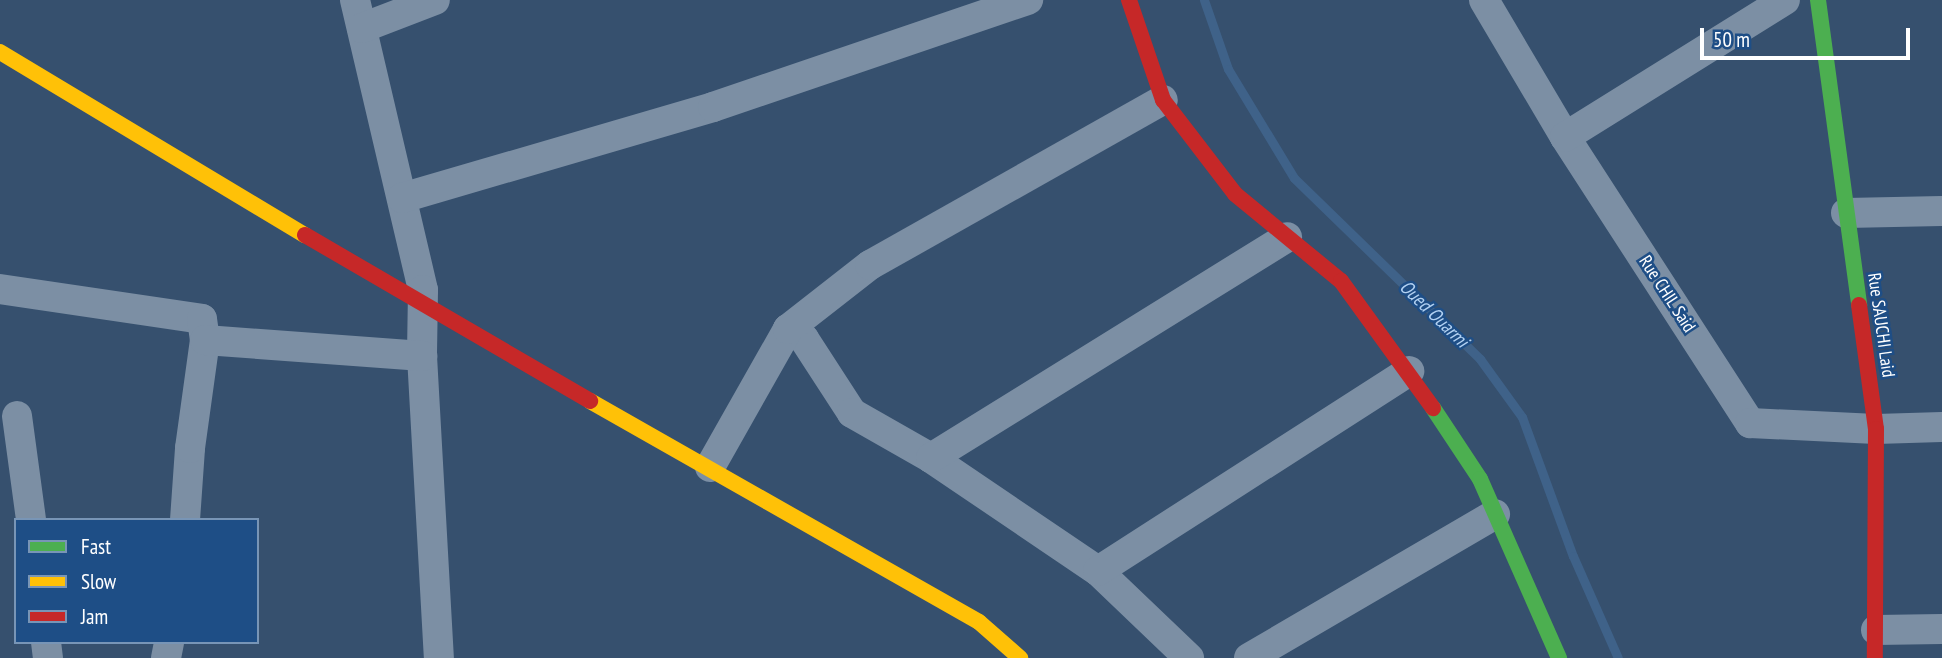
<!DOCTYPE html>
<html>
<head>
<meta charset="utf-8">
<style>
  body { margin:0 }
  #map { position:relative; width:1942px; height:658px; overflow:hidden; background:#36506e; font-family:"PT Sans Narrow",sans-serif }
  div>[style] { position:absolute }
  .stream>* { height:9px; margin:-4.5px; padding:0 4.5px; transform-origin:4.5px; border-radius:4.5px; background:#3f6289 }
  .street>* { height:30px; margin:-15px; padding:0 15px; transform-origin:15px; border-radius:15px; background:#7c8fa4 }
  .fast>* { height:16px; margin:-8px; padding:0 8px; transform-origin:8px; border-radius:8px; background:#4caf50 }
  .slow>* { height:16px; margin:-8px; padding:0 8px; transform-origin:8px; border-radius:8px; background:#ffc107 }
  .jam>* { height:16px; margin:-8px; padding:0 8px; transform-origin:8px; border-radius:8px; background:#c62828 }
  span { translate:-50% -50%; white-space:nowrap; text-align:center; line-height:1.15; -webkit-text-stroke:5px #1e4e86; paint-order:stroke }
  .street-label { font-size:18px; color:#fff }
  .water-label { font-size:19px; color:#b2d1f2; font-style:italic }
  .legend { position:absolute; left:14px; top:518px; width:245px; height:126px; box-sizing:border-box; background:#1e4e86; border:2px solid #7895b6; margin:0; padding:9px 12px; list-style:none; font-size:21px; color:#fff }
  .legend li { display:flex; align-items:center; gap:14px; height:35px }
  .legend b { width:35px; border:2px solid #7895b6 }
  .scale { position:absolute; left:1700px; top:28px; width:210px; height:32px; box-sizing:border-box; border:4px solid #fff; border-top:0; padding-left:9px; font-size:21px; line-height:24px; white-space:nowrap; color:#fff; -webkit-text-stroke:5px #1e4e86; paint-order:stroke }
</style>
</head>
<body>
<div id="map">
  <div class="stream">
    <div style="left:1204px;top:0;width:73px;rotate:70.8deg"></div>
    <div style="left:1228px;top:69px;width:127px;rotate:58.8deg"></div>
    <div style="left:1294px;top:178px;width:260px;rotate:44.2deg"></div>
    <div style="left:1480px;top:359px;width:72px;rotate:54.1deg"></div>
    <div style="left:1522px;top:417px;width:148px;rotate:69.9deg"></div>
    <div style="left:1573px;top:556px;width:111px;rotate:66.2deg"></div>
  </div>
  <div class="street">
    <div style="left:355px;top:0;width:298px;rotate:76.8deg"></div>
    <div style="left:423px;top:290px;width:66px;rotate:90.9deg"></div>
    <div style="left:422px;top:356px;width:302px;rotate:86.8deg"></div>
    <div style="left:1484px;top:0;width:159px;rotate:59.4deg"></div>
    <div style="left:1565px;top:137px;width:341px;rotate:57.1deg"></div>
    <div style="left:1750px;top:423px;width:126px;rotate:2.7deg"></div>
    <div style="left:1876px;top:429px;width:66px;rotate:-1.7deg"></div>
    <div style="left:362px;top:28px;width:78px;rotate:-21deg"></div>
    <div style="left:1565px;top:137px;width:259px;rotate:-31.9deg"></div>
    <div style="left:402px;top:198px;width:324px;rotate:-16.3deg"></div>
    <div style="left:713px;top:107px;width:333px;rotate:-18.8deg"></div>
    <div style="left:1846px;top:213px;width:96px;rotate:-1.2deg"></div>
    <div style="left:0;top:289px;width:204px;rotate:8.4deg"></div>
    <div style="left:202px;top:319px;width:21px;rotate:82deg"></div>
    <div style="left:788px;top:329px;width:19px;rotate:32deg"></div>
    <div style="left:804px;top:339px;width:88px;rotate:57deg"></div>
    <div style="left:852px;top:413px;width:91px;rotate:29.7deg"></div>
    <div style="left:931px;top:458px;width:202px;rotate:34.1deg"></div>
    <div style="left:1098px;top:571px;width:126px;rotate:43.7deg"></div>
    <div style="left:17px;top:416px;width:105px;rotate:82.3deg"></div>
    <div style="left:931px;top:458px;width:419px;rotate:-31.8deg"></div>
    <div style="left:710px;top:467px;width:159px;rotate:-60.5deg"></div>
    <div style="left:788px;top:329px;width:104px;rotate:-38deg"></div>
    <div style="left:870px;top:265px;width:336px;rotate:-29.4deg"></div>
    <div style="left:185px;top:520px;width:72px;rotate:-86deg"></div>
    <div style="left:190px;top:448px;width:109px;rotate:-82.1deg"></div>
    <div style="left:205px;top:340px;width:218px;rotate:4.2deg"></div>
    <div style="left:1098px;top:571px;width:370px;rotate:-32.7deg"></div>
    <div style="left:1876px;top:630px;width:66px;rotate:-0.9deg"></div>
    <div style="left:46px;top:642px;width:16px;rotate:83deg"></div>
    <div style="left:166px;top:658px;width:16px;rotate:-79deg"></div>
    <div style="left:1249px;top:658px;width:285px;rotate:-30.3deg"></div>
  </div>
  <div class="fast">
    <div style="left:1818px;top:0;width:308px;rotate:82.3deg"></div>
    <div style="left:1433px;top:408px;width:85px;rotate:56.5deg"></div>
    <div style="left:1480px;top:479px;width:196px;rotate:66.2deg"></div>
  </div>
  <div class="slow">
    <div style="left:0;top:52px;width:356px;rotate:31deg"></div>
    <div style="left:590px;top:401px;width:447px;rotate:29.6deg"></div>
    <div style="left:979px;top:622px;width:55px;rotate:41.3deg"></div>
  </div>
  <div class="jam">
    <div style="left:1129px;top:0;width:106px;rotate:71.2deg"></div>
    <div style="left:1163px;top:100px;width:118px;rotate:52.5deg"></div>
    <div style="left:1235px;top:194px;width:137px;rotate:39.4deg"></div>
    <div style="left:1341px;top:281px;width:157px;rotate:54.1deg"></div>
    <div style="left:305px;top:235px;width:330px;rotate:30.2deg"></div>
    <div style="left:1859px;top:305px;width:125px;rotate:82.2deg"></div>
    <div style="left:1876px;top:429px;width:229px;rotate:90.3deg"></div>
  </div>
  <div class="street-label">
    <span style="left:1667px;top:294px;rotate:57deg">Rue CHIL Said</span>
    <span style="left:1881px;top:325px;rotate:82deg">Rue SAUCHI Laid</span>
  </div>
  <div class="water-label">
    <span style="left:1434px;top:314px;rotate:44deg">Oued Ouarmi</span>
  </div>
  <ul class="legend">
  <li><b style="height:9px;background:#4caf50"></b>Fast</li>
  <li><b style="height:9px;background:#ffc107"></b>Slow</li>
  <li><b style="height:9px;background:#c62828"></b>Jam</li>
  </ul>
  <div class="scale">50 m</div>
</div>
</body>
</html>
